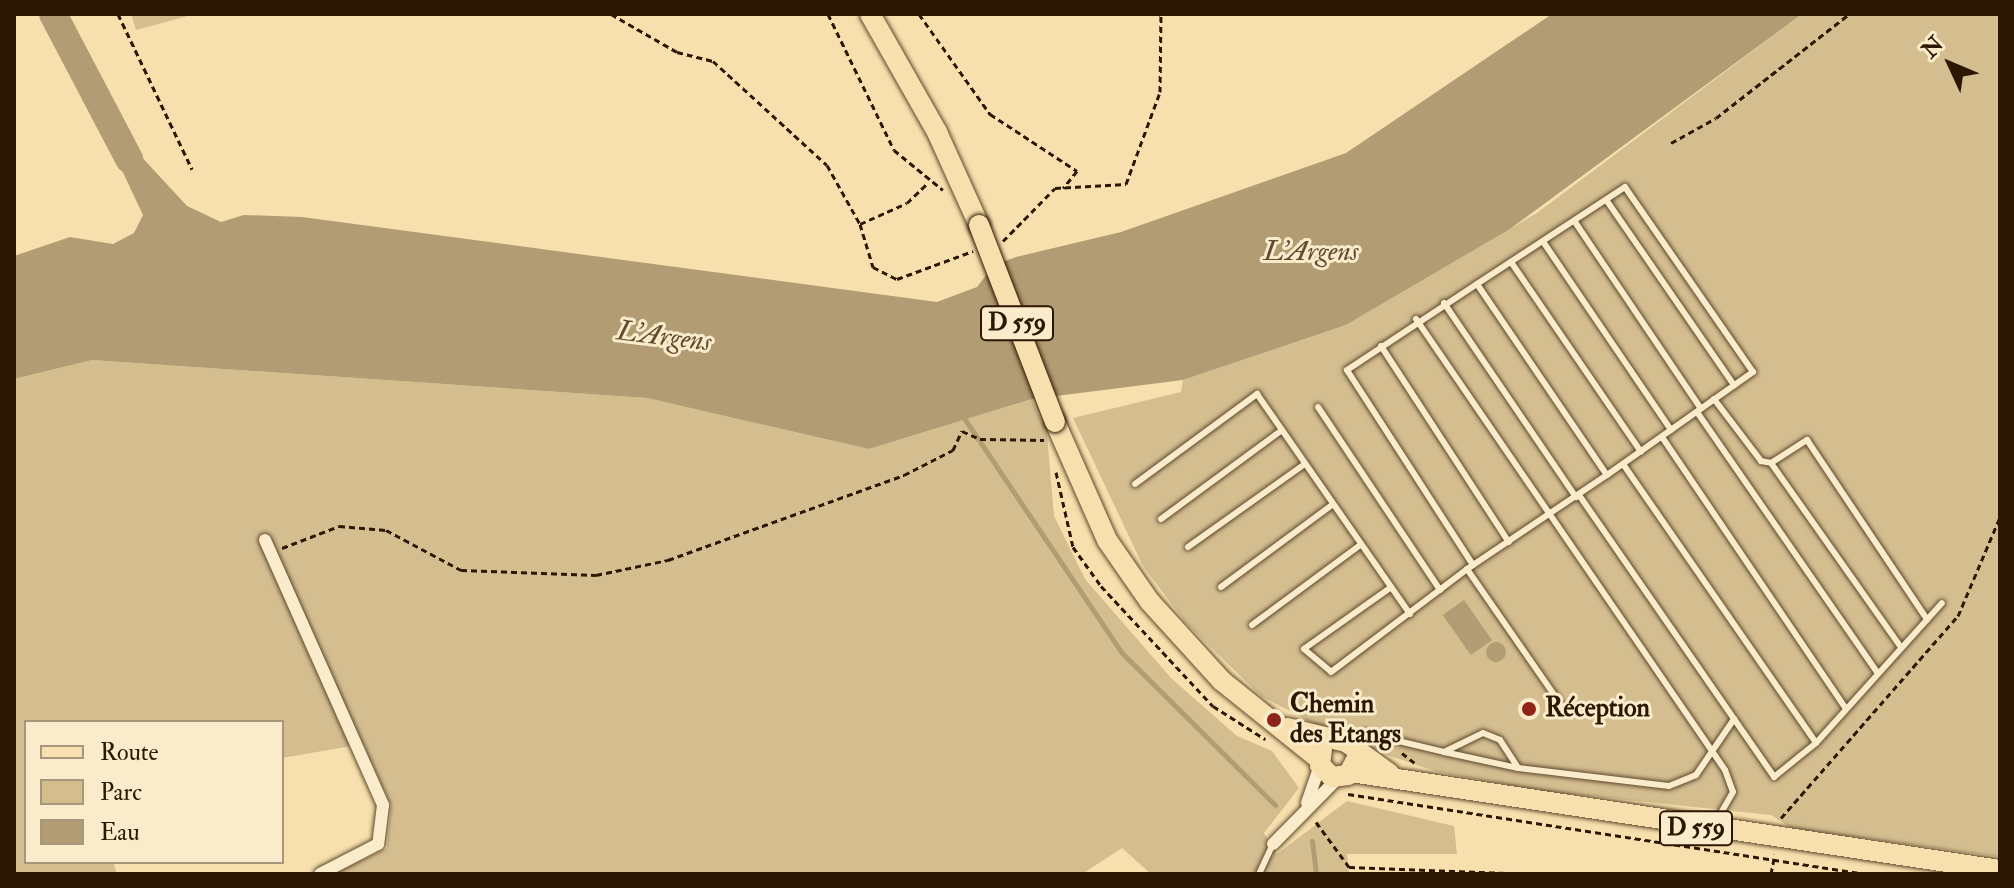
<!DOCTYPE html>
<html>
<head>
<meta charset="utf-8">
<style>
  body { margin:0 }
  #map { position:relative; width:2014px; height:888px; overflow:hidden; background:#f7e0ad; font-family:"IM FELL Double Pica",serif }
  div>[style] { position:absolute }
  .green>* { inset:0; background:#d4be90 }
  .water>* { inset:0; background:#b29c73; transform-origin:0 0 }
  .round { border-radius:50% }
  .stream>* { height:5px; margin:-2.5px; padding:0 2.5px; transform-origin:2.5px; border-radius:2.5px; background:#b29c73 }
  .river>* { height:28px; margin:-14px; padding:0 14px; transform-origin:14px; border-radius:14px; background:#b29c73 }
  .path>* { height:3px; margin-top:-1.5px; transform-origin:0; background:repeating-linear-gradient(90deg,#2b1702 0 6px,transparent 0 10px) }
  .roads { filter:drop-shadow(0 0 2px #5e492d) drop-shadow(0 0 2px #5e492d) }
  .service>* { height:6px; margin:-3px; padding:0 3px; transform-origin:3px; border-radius:3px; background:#faebca }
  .minor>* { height:12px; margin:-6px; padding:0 6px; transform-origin:6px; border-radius:6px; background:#faebca }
  .primary>* { height:20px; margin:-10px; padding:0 10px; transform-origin:10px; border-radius:10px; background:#f7e0ad }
  .bridges { filter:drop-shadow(0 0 2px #2b1702) drop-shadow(0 0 2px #2b1702) }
  .primary-bridge>* { height:20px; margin:-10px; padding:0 10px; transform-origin:10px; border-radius:10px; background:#f7e0ad }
  .dots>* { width:22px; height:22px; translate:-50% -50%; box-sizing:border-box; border:4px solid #faebca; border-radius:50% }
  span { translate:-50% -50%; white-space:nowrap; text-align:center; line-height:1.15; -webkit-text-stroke:6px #faebca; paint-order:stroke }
  .shield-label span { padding:2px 6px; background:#faebca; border:2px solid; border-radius:6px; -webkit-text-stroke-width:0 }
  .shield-label { font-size:24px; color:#2b1702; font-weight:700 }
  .poi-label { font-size:26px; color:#2b1702; font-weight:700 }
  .left { translate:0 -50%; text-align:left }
  .water-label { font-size:28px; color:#614c2f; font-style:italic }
  .frame { position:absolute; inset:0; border:16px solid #2b1702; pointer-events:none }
  .legend { position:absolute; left:24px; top:720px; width:260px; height:144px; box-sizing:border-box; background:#faebca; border:2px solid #a7967a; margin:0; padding:10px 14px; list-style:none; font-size:24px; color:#2b1702 }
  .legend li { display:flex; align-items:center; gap:16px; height:40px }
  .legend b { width:40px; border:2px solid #a7967a }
  .north { position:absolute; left:1910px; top:24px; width:80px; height:80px; -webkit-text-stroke:6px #faebca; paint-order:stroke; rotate:314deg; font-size:22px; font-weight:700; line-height:32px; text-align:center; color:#2b1702 }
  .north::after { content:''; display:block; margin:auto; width:28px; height:36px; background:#2b1702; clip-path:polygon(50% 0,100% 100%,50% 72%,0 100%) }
</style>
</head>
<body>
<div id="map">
  <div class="green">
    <div style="clip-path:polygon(131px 14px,195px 14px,136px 30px)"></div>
    <div style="clip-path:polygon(1802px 14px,2000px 14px,2000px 857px,1791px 828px,1771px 815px,1541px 791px,1438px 772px,1351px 743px,1261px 696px,1186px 623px,1143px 566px,1073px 418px,1181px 392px,1183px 380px,1346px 325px,1537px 213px)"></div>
    <div style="clip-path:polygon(92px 360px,647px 398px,869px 449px,1032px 399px,1047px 435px,1054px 516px,1085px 579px,1171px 678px,1237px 736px,1272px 751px,1299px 788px,1264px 833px,1277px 854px,1347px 801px,1454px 826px,1457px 854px,1347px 854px,1349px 874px,1151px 874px,1122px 848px,1082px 874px,334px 874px,387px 848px,391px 805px,363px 744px,282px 758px,282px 722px,26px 722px,26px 862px,113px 862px,117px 874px,14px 874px,14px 379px)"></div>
  </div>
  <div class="water">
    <div style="clip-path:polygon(1552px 14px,1802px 14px,1510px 229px,1346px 325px,1183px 380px,1032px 399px,869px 449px,647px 398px,92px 360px,14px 379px,14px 256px,70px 237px,113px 244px,134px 233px,143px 215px,103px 130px,112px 125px,187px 206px,221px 222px,244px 215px,302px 217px,937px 302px,977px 287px,994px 265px,1016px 257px,1121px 232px,1346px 153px)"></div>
    <div style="left:1464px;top:600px;width:49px;height:26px;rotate:55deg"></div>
    <div class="round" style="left:1486px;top:642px;width:20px;height:20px"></div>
  </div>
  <div class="stream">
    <div style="left:964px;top:418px;width:283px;rotate:56.1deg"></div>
    <div style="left:1122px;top:653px;width:216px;rotate:44.8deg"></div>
    <div style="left:1312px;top:841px;width:33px;rotate:83deg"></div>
  </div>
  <div class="river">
    <div style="left:53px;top:14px;width:164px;rotate:62.3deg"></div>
  </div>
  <div class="path">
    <div style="left:118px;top:14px;width:172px;rotate:64.5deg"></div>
    <div style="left:611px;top:14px;width:76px;rotate:29.9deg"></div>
    <div style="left:677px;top:52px;width:37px;rotate:14deg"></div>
    <div style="left:713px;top:61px;width:154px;rotate:42.4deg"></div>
    <div style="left:827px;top:165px;width:68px;rotate:60.8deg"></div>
    <div style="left:860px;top:224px;width:45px;rotate:73.2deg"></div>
    <div style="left:873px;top:267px;width:27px;rotate:27deg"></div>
    <div style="left:897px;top:279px;width:81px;rotate:-20.2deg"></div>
    <div style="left:828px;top:14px;width:151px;rotate:64.1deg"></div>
    <div style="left:894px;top:150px;width:63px;rotate:39.2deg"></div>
    <div style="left:919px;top:14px;width:123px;rotate:54.6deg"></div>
    <div style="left:990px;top:114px;width:104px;rotate:33.2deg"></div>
    <div style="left:1077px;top:171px;width:22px;rotate:129deg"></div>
    <div style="left:1671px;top:143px;width:51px;rotate:-29.1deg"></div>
    <div style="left:1716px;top:118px;width:169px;rotate:-38deg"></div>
    <div style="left:860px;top:224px;width:51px;rotate:-24.1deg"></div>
    <div style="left:907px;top:203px;width:29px;rotate:-44deg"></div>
    <div style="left:1003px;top:241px;width:74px;rotate:-45.5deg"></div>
    <div style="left:1055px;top:188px;width:71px;rotate:-3.2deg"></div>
    <div style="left:1126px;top:184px;width:98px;rotate:-69.7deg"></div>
    <div style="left:1160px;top:92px;width:78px;rotate:-89.3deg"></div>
    <div style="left:1056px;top:472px;width:77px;rotate:77.2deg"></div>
    <div style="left:1073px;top:547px;width:48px;rotate:54.3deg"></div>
    <div style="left:1101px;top:586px;width:164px;rotate:47deg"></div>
    <div style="left:1213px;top:706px;width:62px;rotate:32.4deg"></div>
    <div style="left:282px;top:548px;width:61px;rotate:-21.1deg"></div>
    <div style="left:339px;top:526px;width:47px;rotate:4.9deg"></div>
    <div style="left:386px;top:530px;width:85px;rotate:28.1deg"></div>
    <div style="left:461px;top:570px;width:135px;rotate:2.1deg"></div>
    <div style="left:596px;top:575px;width:74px;rotate:-11.8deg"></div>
    <div style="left:668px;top:560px;width:251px;rotate:-19.8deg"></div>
    <div style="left:904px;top:475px;width:55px;rotate:-27deg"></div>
    <div style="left:953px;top:450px;width:21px;rotate:-65deg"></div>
    <div style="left:962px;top:431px;width:20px;rotate:24deg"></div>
    <div style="left:980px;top:439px;width:64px;rotate:0.9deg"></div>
    <div style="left:1402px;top:753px;width:16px;rotate:38deg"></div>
    <div style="left:1348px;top:794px;width:524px;rotate:8.78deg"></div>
    <div style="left:1781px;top:818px;width:269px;rotate:-48.8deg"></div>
    <div style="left:1958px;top:616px;width:108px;rotate:-67deg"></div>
    <div style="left:1316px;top:822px;width:56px;rotate:53.7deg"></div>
    <div style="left:1349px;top:867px;width:183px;rotate:2.2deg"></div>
    <div style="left:1771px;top:874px;width:20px;rotate:-79deg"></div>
  </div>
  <div class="roads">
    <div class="service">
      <div style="left:1607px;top:201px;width:224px;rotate:55.4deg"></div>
      <div style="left:1575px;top:222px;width:225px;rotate:56deg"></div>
      <div style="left:1544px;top:243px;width:226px;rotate:55.8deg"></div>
      <div style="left:1511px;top:262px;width:230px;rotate:55.6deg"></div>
      <div style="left:1444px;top:303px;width:235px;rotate:55.8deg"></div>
      <div style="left:1416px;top:319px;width:547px;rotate:55.58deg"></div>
      <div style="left:1725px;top:770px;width:23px;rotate:70deg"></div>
      <div style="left:1733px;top:792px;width:34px;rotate:120deg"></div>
      <div style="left:1381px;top:346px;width:234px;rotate:56.9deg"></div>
      <div style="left:1714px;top:399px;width:78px;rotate:52.8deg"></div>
      <div style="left:1761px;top:461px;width:10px;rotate:11deg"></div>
      <div style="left:1771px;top:463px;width:225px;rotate:54.8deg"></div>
      <div style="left:1318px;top:407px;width:220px;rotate:56.3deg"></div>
      <div style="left:1697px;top:412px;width:318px;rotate:55.3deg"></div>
      <div style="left:1662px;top:437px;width:328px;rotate:55.9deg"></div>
      <div style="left:1771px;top:463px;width:43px;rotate:-32.6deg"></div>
      <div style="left:1807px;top:440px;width:216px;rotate:56.2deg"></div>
      <div style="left:1623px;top:464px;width:339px;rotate:55.3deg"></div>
      <div style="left:1135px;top:484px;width:152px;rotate:-36.4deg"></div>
      <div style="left:1257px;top:394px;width:268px;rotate:55.2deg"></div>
      <div style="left:1579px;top:495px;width:343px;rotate:55.3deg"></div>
      <div style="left:1774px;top:777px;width:54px;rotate:-39deg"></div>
      <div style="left:1816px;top:743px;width:188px;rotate:-48deg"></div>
      <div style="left:1161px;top:519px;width:150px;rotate:-36.3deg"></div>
      <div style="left:1188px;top:547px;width:143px;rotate:-35.4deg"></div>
      <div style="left:1473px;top:565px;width:232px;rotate:-122.9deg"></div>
      <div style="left:1347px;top:370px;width:156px;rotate:-33.5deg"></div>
      <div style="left:1467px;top:569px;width:165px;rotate:55.3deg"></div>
      <div style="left:1221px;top:587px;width:139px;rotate:-36.5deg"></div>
      <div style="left:1390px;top:588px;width:105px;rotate:144.7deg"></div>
      <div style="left:1304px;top:649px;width:35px;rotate:40deg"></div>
      <div style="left:1331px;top:672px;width:171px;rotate:-37.1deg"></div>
      <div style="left:1467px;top:569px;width:169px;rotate:-33.9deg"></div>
      <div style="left:1607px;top:475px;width:179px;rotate:-35.2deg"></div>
      <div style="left:1753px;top:372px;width:225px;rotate:-124.7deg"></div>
      <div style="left:1625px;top:187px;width:177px;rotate:146.8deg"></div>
      <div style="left:1477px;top:284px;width:231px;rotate:55.8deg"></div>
      <div style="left:1252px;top:625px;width:134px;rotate:-36.5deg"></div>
      <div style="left:1352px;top:742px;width:16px;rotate:-35deg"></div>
      <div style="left:1365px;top:733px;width:81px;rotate:13.5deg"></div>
      <div style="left:1444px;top:752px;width:43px;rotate:-26deg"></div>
      <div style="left:1483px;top:733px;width:18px;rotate:22deg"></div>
      <div style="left:1500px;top:740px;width:33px;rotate:57deg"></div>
      <div style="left:1518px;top:768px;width:152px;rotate:6.8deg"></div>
      <div style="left:1669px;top:786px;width:29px;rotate:-22deg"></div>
      <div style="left:1696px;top:775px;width:68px;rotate:-55.8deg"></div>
      <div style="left:1444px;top:752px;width:76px;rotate:12.2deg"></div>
      <div style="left:1259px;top:874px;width:33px;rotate:-65deg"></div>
    </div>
    <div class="minor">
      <div style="left:265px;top:540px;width:290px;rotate:66deg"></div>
      <div style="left:383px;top:805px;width:39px;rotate:97deg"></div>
      <div style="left:378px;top:844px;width:65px;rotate:152.7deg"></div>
      <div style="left:1307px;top:803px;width:40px;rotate:-71.1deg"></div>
      <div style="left:1273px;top:844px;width:93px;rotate:-45.4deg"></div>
    </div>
    <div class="primary">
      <div style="left:870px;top:14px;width:136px;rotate:60.4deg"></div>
      <div style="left:937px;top:132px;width:102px;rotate:65.7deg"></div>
      <div style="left:1055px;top:422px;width:129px;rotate:66.2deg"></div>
      <div style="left:1107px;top:540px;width:75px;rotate:55.3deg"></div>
      <div style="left:1150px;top:602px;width:107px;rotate:47.7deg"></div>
      <div style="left:1222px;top:681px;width:124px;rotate:38.8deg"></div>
      <div style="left:1287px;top:728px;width:61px;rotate:13.3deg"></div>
      <div style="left:1346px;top:742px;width:54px;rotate:36deg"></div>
      <div style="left:1322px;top:749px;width:16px;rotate:97deg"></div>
      <div style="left:1320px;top:765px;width:17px;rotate:45deg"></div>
      <div style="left:1332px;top:777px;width:16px;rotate:-7deg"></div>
      <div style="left:1348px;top:775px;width:17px;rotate:-62deg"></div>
      <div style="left:1351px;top:772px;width:656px;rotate:8.59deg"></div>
    </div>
  </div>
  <div class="bridges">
    <div class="primary-bridge">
      <div style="left:979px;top:225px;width:211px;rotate:68.9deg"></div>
    </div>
  </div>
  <div class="dots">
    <div style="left:1529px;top:709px;background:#8f2418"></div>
    <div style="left:1274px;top:720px;background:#8f2418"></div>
  </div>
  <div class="shield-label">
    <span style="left:1017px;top:323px">D 559</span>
    <span style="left:1696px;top:828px">D 559</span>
  </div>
  <div class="poi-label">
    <span class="left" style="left:1290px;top:720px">Chemin<br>des Etangs</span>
    <span class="left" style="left:1545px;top:709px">Réception</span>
  </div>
  <div class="water-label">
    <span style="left:1311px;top:252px">L'Argens</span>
    <span style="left:664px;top:337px;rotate:7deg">L'Argens</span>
  </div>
  <div class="frame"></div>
  <ul class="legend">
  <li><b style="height:10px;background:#f7e0ad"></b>Route</li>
  <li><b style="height:22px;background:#d4be90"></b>Parc</li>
  <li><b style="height:22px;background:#b29c73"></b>Eau</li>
  </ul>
  <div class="north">N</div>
</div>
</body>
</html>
